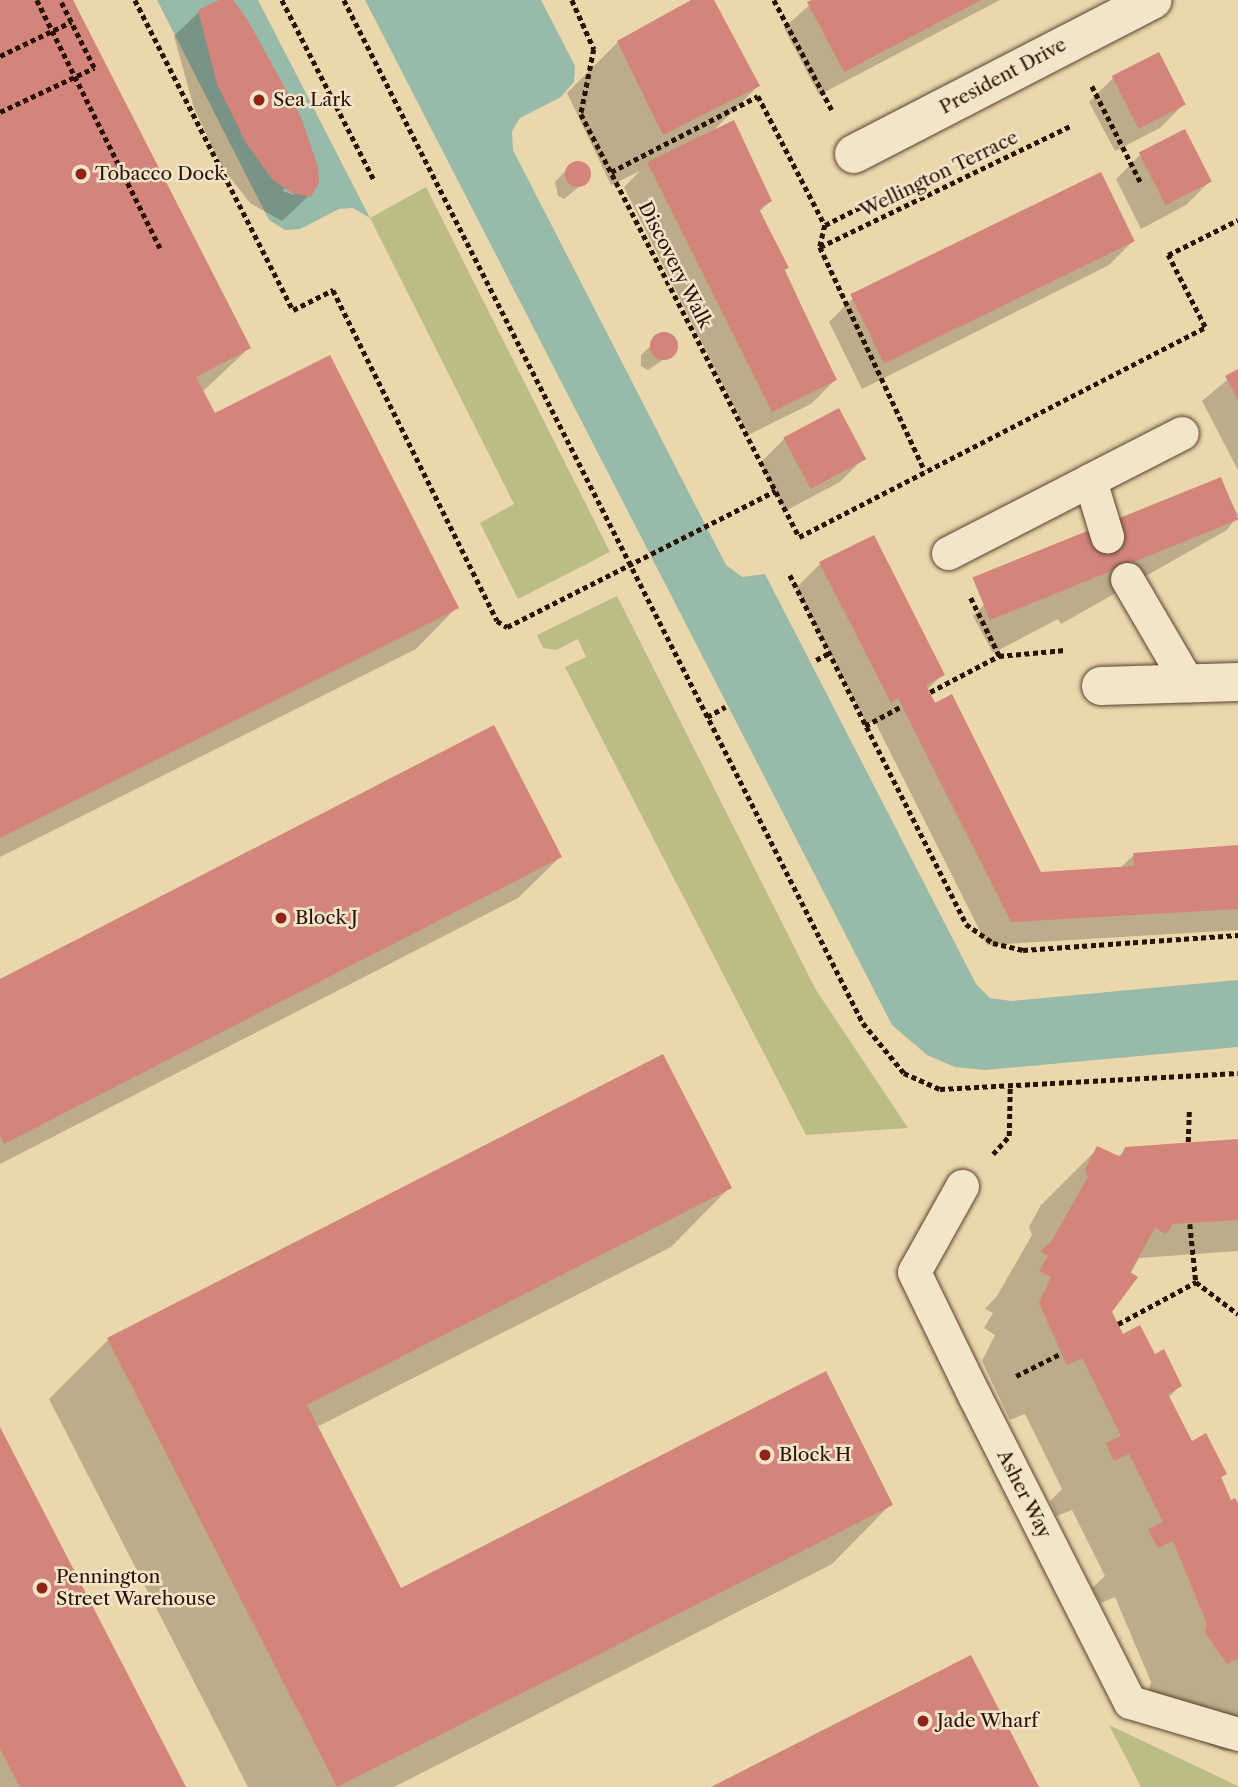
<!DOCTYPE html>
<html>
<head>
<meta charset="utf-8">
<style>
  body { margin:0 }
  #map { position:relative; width:1238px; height:1787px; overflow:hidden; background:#ebd7ac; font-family:"Libre Caslon Text",serif }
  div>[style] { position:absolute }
  .green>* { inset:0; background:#bcbd86 }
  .water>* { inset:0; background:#98baa8 }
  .shadow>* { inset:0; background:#0003 }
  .building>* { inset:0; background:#d3847b; transform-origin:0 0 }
  .round { border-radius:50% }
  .path>* { height:4.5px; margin-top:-2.25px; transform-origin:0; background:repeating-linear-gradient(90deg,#291206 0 5px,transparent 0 8.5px) }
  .roads { filter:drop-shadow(0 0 2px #5a4330) drop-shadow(0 0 2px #5a4330) }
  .lane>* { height:33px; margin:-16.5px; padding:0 16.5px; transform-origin:16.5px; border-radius:16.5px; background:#f2e5c9 }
  .street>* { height:38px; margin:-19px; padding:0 19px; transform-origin:19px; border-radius:19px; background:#f2e5c9 }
  .path-bridge>* { height:4.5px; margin-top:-2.25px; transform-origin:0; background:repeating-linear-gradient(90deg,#291206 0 5px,transparent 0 8.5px) }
  .dots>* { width:19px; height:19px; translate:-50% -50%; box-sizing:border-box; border:4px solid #f2e5c9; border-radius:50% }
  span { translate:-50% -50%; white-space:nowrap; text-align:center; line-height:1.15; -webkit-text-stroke:5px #f2e5c9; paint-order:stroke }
  .street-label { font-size:19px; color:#291206 }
  .poi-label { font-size:19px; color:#291206 }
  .left { translate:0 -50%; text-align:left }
</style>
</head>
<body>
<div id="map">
  <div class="green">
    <div style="clip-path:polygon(426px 187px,610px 552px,518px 599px,480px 523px,514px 504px,370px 218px)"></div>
    <div style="clip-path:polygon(617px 596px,816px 990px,908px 1128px,806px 1135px,565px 667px,586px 657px,578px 639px,556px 650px,543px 648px,537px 635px)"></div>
    <div style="clip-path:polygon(1109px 1725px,1238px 1786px,1238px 1787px,1141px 1787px)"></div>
  </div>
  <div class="water">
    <div style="clip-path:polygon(157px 0,258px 0,370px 218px,353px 208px,339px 209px,300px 229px,285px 230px,269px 220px)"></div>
    <div style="clip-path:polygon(365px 0,541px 0,575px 66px,574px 82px,561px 97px,520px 118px,512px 131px,513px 150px,726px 565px,742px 577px,765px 574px,976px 984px,990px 998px,1011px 1001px,1238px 980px,1238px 1047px,985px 1070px,955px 1067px,927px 1055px,892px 1025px)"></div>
  </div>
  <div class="shadow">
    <div style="clip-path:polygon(0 0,72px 0,249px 348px,202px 392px,214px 416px,457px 607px,416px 649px,0 857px)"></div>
    <div style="clip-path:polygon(evenodd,223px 0,231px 0,315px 190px,282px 221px,250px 203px,222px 167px,194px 108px,174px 36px,199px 12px,223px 0,284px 188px,294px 192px,294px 195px,283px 191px,284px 188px)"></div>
    <div style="clip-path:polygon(695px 0,712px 0,758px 86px,712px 132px,770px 201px,759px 212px,835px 380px,811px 404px,748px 435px,624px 187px,640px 171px,611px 185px,567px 93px,618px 42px)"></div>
    <div style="clip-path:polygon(815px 0,1000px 0,819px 95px,784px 28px)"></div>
    <div style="clip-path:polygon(1113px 78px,1184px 104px,1160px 128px,1115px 151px,1089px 102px)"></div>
    <div style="clip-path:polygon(1184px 132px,1210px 181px,1186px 205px,1141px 229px,1116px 179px,1140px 155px)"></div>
    <div style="clip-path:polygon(572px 164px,588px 170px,587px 180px,564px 199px,558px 196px,555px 182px)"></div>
    <div style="clip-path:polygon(1133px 241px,1109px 265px,862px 389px,829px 322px,853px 298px)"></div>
    <div style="clip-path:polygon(662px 335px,675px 341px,675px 352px,648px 370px,641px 366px,641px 355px)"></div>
    <div style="clip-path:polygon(1238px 371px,1238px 470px,1202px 401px)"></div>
    <div style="clip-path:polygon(784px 439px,864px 458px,840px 482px,785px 511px,760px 463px)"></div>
    <div style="clip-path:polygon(1220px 479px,1238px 515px,1227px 530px,1061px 624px,1058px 619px,993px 653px,973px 616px,985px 604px)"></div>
    <div style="clip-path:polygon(820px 564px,943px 674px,927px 690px,1040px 874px,1120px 868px,1134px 855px,1238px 846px,1238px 930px,987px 945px,874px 720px,867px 725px,796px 588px)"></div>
    <div style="clip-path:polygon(560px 857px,518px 898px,0 1164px,0 981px)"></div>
    <div style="clip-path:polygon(1238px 1140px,1238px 1251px,1139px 1258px,1110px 1312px,1122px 1337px,1154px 1356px,1180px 1386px,1168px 1398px,1191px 1443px,1225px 1474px,1220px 1479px,1230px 1502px,1238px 1507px,1238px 1751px,1224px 1751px,1201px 1741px,1187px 1712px,1149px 1690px,1151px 1682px,1115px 1597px,1101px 1603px,1092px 1588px,1105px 1576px,1072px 1510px,1057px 1516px,1050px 1501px,1062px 1489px,1025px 1414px,1010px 1420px,982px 1361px,995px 1335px,984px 1328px,993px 1313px,985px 1309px,997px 1296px,1032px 1235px,1029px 1227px,1041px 1205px,1098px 1148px,1117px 1158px,1126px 1149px)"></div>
    <div style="clip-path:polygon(730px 1187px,671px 1247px,317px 1427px,401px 1591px,891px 1504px,832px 1564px,394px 1787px,248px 1787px,49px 1399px,108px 1340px)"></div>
    <div style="clip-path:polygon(0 1431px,184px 1787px,0 1787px)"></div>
  </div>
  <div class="building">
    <div style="clip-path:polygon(0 0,73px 0,251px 348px,196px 377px,215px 413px,330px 355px,459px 608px,0 838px)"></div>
    <div style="clip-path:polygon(219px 0,233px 0,247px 19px,301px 117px,318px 167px,319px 182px,311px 197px,292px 193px,273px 180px,246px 143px,217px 84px,198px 10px)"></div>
    <div style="clip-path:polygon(691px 0,714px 0,760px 86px,663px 135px,617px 41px)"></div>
    <div style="clip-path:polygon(811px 0,981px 0,844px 72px,807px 2px)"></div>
    <div style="left:1159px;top:52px;width:59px;height:53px;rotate:63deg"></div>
    <div style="clip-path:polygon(734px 120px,772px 201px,759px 209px,789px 268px,784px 270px,837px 380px,772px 412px,647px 162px)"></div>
    <div style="left:1185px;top:129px;width:59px;height:52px;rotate:63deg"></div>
    <div class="round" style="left:565px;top:161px;width:26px;height:26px"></div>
    <div style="left:1101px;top:172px;width:77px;height:279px;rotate:64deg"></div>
    <div class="round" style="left:650px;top:332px;width:28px;height:28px"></div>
    <div style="clip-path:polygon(1238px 369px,1238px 400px,1225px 376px)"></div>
    <div style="left:839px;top:408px;width:58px;height:63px;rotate:62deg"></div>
    <div style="left:1221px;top:477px;width:46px;height:268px;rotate:68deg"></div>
    <div style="clip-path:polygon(874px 535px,945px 675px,926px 685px,935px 703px,952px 694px,1041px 872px,1134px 866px,1133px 853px,1238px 845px,1238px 909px,1011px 922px,898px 698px,891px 703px,819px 562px)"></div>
    <div style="clip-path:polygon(494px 725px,562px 857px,4px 1144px,0 1136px,0 979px)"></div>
    <div style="clip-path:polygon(663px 1054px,732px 1188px,307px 1405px,401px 1588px,826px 1371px,893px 1505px,337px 1787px,107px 1338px)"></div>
    <div style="clip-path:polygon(1238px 1139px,1238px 1220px,1173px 1224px,1166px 1234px,1155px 1228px,1130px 1272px,1138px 1277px,1112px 1312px,1123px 1334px,1140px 1325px,1155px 1354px,1164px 1349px,1182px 1386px,1168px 1394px,1192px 1441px,1206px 1433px,1227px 1474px,1221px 1477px,1231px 1500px,1235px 1498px,1238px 1503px,1238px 1659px,1227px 1664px,1205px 1633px,1207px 1624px,1173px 1541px,1158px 1548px,1148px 1529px,1163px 1522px,1129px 1454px,1114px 1461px,1106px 1443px,1121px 1436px,1082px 1358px,1067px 1365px,1039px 1303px,1051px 1277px,1039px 1271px,1048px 1256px,1040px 1251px,1051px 1242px,1088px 1177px,1085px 1169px,1097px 1146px,1121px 1157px,1125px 1147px)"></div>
    <div style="clip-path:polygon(0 1427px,186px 1787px,20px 1787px,0 1749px)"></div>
    <div style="clip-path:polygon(971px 1655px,1039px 1787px,711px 1787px)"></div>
  </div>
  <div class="path">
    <div style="left:37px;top:0;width:277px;rotate:63.6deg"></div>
    <div style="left:135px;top:0;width:348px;rotate:63deg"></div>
    <div style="left:293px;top:310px;width:45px;rotate:-26.6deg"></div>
    <div style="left:333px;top:290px;width:369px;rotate:63.6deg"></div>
    <div style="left:497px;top:621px;width:12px;rotate:31deg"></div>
    <div style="left:282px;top:0;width:202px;rotate:62.9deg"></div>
    <div style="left:344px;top:0;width:1147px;rotate:63.1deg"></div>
    <div style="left:863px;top:1023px;width:65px;rotate:50.6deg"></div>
    <div style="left:904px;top:1073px;width:39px;rotate:24deg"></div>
    <div style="left:940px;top:1089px;width:298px;rotate:-3.1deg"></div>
    <div style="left:572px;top:0;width:54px;rotate:65.8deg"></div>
    <div style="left:594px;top:49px;width:66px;rotate:101.3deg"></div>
    <div style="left:581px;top:114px;width:476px;rotate:62.7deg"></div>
    <div style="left:799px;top:537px;width:457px;rotate:-27.3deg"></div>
    <div style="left:1205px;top:327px;width:81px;rotate:-117.2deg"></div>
    <div style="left:1168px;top:255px;width:78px;rotate:-26.6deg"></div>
    <div style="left:774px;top:0;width:124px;rotate:62.2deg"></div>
    <div style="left:0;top:56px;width:79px;rotate:-25.6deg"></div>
    <div style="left:1092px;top:86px;width:109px;rotate:63.2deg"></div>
    <div style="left:0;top:112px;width:104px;rotate:-25.1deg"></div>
    <div style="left:94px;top:68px;width:76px;rotate:-116.6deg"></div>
    <div style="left:611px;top:172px;width:165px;rotate:-27.3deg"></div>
    <div style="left:758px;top:96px;width:145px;rotate:62.6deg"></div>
    <div style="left:825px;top:225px;width:23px;rotate:103deg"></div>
    <div style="left:820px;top:247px;width:247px;rotate:64.9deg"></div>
    <div style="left:825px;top:225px;width:45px;rotate:-26.6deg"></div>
    <div style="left:820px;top:247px;width:278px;rotate:-25.8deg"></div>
    <div style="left:790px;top:575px;width:391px;rotate:63.2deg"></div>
    <div style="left:966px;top:924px;width:33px;rotate:35deg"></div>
    <div style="left:993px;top:943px;width:31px;rotate:13deg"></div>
    <div style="left:1023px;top:950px;width:216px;rotate:-4deg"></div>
    <div style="left:999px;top:656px;width:66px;rotate:-5.2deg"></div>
    <div style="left:816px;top:660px;width:15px;rotate:-28deg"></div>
    <div style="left:930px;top:692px;width:78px;rotate:-27.6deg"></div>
    <div style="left:999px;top:656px;width:68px;rotate:-116.2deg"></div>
    <div style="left:707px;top:717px;width:21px;rotate:-29deg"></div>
    <div style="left:865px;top:726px;width:42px;rotate:-28.4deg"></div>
    <div style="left:1188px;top:1142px;width:31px;rotate:-88deg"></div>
    <div style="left:993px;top:1154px;width:24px;rotate:-48deg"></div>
    <div style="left:1009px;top:1136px;width:48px;rotate:-88.8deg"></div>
    <div style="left:1190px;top:1224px;width:58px;rotate:84.1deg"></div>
    <div style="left:1196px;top:1282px;width:53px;rotate:37.3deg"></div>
    <div style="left:1118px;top:1324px;width:89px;rotate:-28.3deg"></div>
    <div style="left:1016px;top:1376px;width:51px;rotate:-26.6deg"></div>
  </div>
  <div class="roads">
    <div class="lane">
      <div style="left:1090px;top:480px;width:103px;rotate:-27.1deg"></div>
      <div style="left:948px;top:553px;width:160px;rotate:-27.2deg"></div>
      <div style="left:1090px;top:480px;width:59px;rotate:73.1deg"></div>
      <div style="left:1127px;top:579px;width:123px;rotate:59.7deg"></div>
      <div style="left:962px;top:1186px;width:98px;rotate:119.2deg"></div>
      <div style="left:914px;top:1272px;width:139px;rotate:64deg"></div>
      <div style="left:975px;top:1397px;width:342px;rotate:63.1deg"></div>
      <div style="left:1130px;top:1702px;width:113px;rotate:16.5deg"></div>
    </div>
    <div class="street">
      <div style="left:854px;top:154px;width:336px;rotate:-27.3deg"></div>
      <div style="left:1101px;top:686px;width:137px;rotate:-1.7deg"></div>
    </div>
  </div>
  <div class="path-bridge">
    <div style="left:507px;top:627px;width:301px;rotate:-26.9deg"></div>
  </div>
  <div class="dots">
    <div style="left:259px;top:100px;background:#8f2418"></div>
    <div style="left:81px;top:174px;background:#8f2418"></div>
    <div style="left:281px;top:918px;background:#8f2418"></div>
    <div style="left:765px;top:1455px;background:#8f2418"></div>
    <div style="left:42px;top:1588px;background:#8f2418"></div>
    <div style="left:923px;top:1721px;background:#8f2418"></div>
  </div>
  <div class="street-label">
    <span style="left:1003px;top:76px;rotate:-28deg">President Drive</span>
    <span style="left:939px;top:174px;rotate:-26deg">Wellington Terrace</span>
    <span style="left:675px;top:265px;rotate:63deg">Discovery Walk</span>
    <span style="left:1024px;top:1494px;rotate:63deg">Asher Way</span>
  </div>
  <div class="poi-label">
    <span class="left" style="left:273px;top:100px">Sea Lark</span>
    <span class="left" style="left:95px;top:174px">Tobacco Dock</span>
    <span class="left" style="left:295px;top:918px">Block J</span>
    <span class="left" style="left:779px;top:1455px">Block H</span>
    <span class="left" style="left:56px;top:1588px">Pennington<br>Street Warehouse</span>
    <span class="left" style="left:937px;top:1721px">Jade Wharf</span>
  </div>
</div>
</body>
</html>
